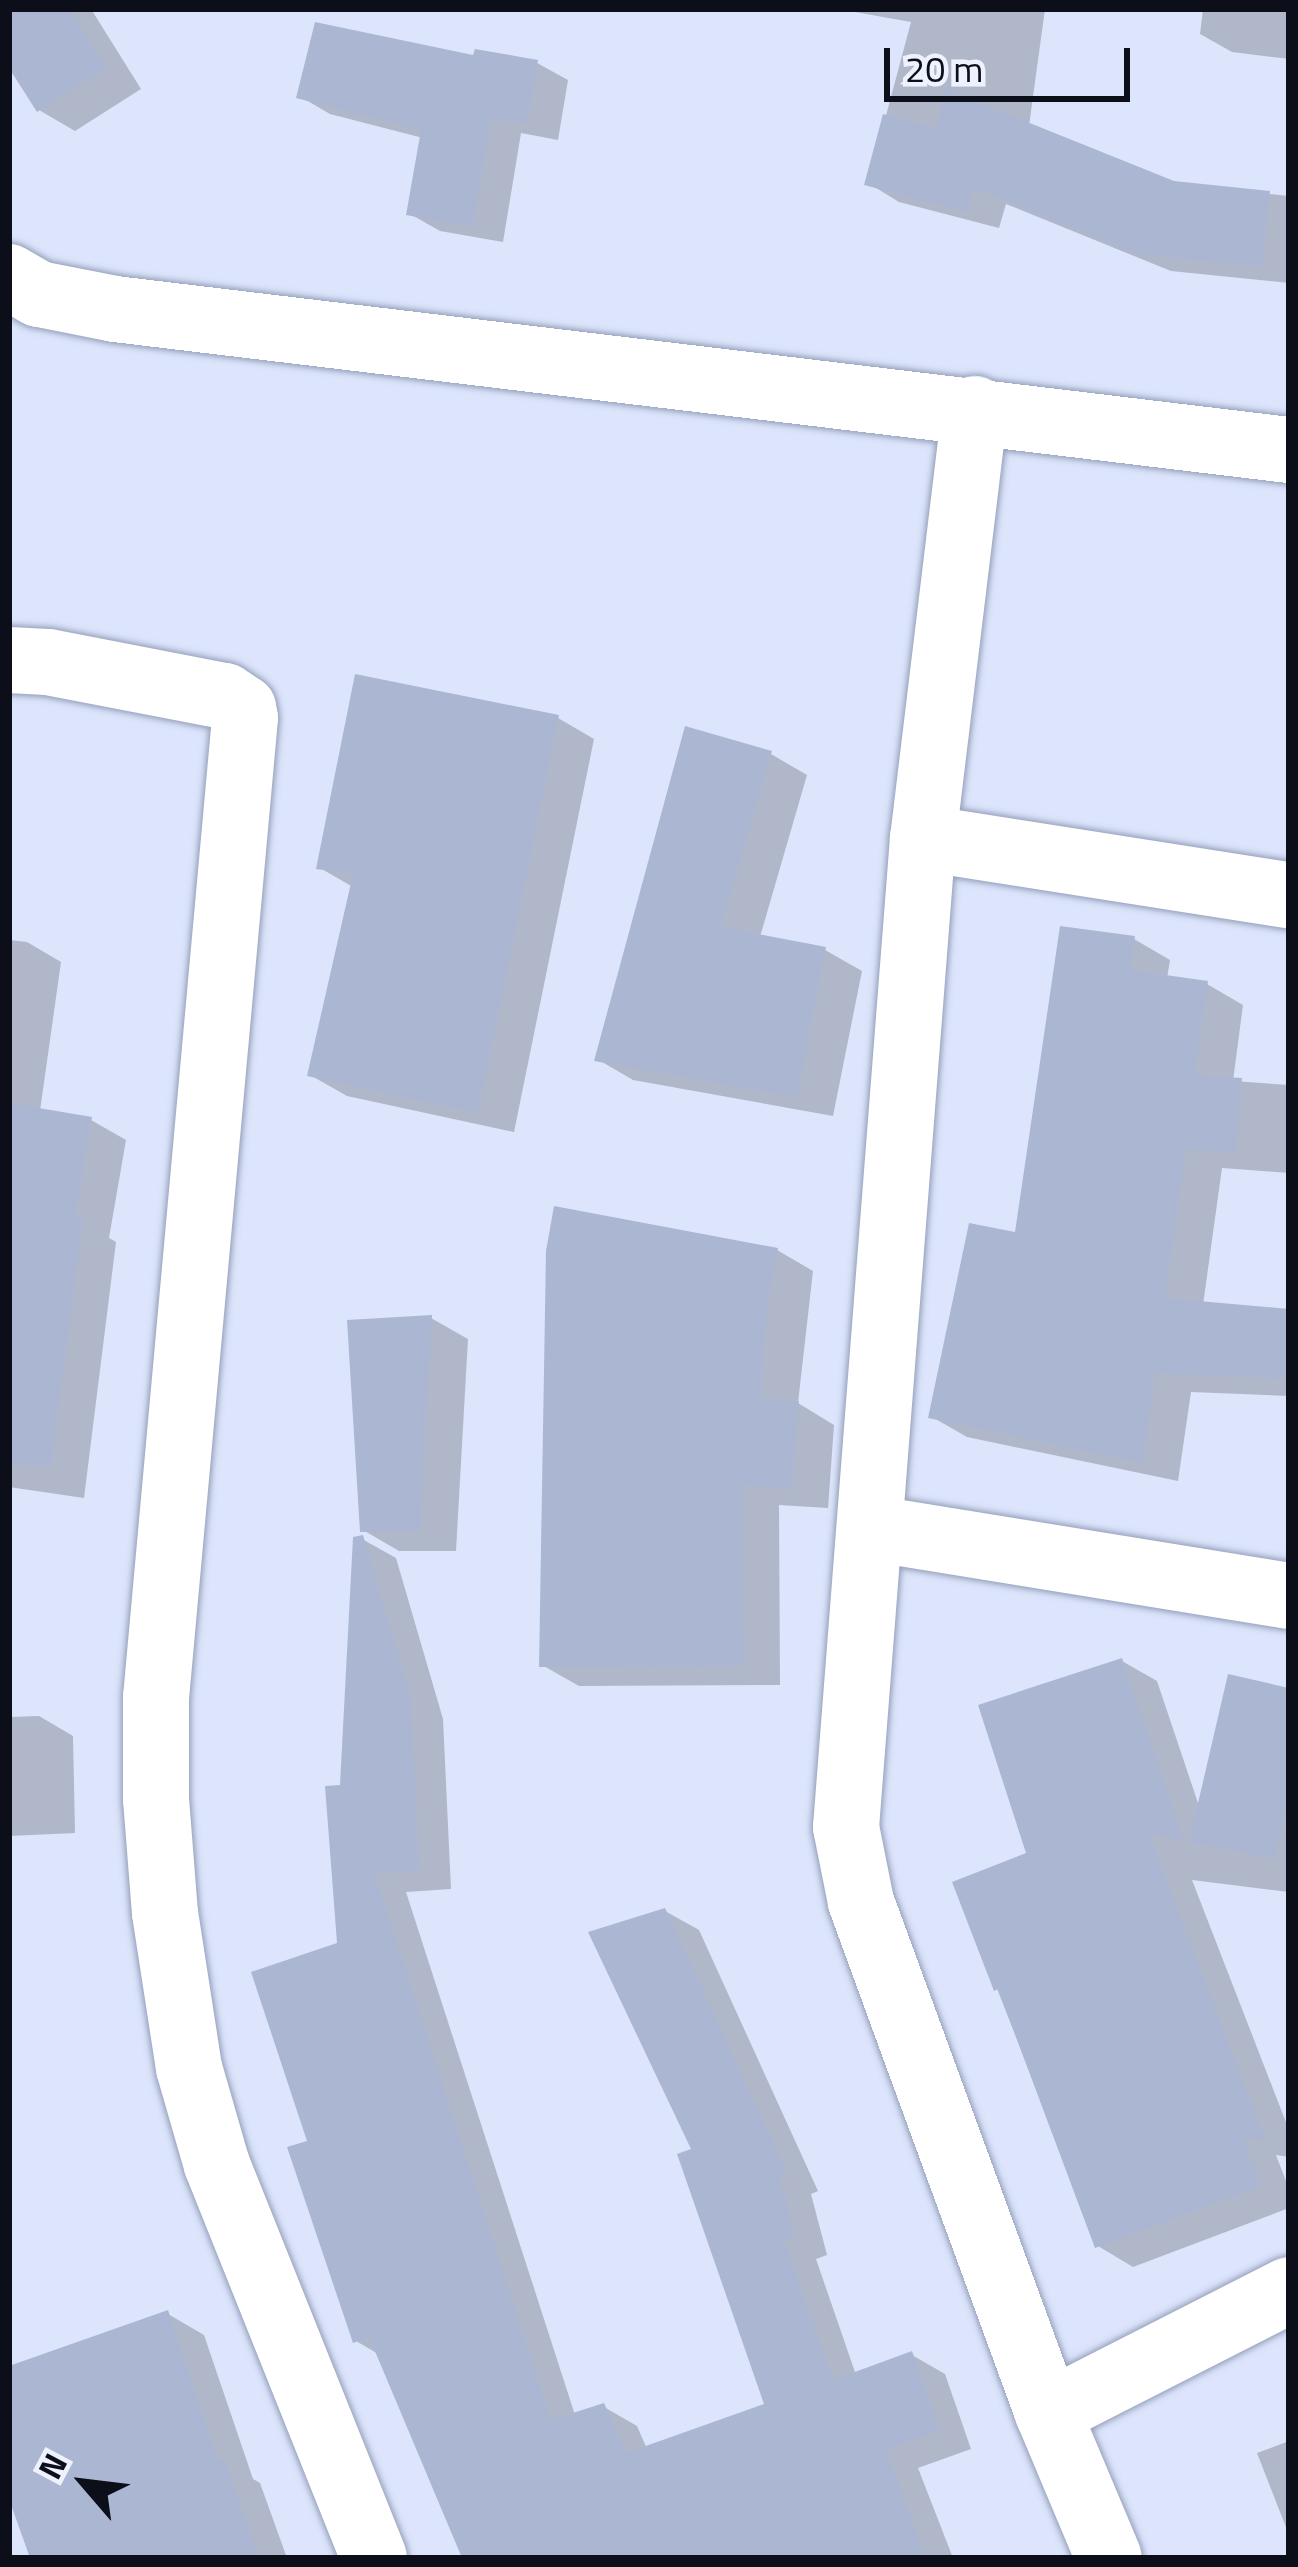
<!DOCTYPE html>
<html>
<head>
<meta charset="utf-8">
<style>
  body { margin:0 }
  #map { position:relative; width:1298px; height:2567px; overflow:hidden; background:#dce5fc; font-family:"Titillium Web",sans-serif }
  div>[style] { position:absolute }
  .shadow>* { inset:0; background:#0003 }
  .building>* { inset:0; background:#abb7d2 }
  .roads { filter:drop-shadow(0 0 3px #949fba) drop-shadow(0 0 3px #949fba) }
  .street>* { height:66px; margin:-33px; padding:0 33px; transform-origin:33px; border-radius:33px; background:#fff }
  span { translate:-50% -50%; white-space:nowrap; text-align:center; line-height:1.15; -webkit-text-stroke:9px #edf2fe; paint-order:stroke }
  .frame { position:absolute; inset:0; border:12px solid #0c0f19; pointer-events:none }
  .north { position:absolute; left:24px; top:2423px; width:120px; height:120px; -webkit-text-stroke:9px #edf2fe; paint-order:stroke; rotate:298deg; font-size:33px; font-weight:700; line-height:48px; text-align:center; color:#0c0f19 }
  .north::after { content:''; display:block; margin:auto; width:42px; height:54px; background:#0c0f19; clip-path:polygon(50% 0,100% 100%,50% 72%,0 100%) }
  .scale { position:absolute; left:884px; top:48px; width:246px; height:54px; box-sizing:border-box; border:6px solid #0c0f19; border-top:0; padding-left:15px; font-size:36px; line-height:42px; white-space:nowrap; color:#0c0f19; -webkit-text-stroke:9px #edf2fe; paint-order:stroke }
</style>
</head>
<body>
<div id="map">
  <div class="shadow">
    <div style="clip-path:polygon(9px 9px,91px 9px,141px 89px,75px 131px,39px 110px,9px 62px)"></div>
    <div style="clip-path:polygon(838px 9px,1045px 9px,1029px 126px,1174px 184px,1289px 196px,1289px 283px,1171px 271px,1006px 204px,999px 228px,899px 202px,868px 183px,911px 22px)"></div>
    <div style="clip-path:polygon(1203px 9px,1289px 9px,1289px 59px,1232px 52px,1200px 34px)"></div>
    <div style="clip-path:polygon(476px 58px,537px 63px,568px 80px,558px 140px,521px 133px,503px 242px,440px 231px,410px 214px,423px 138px,330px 114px,299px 96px)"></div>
    <div style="clip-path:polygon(558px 718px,594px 739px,514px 1132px,347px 1096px,310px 1075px,353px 887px,320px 868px)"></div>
    <div style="clip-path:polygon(771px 754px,807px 775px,760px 937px,825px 950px,862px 971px,833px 1116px,633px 1080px,597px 1059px)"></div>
    <div style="clip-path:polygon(1134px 939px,1170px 960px,1167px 978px,1207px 984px,1243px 1005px,1233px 1081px,1289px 1085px,1289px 1173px,1222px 1168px,1203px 1305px,1289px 1312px,1289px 1396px,1191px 1392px,1178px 1481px,967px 1437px,932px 1417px,1018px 1236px)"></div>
    <div style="clip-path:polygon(9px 940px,27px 942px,61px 962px,40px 1111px,91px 1120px,126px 1140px,109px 1238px,116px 1242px,84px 1498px,9px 1487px,10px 1717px,39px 1716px,73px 1736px,75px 1833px,9px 1836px)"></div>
    <div style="clip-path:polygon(777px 1250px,813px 1271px,798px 1403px,834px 1425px,828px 1508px,779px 1505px,780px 1685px,579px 1686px,542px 1665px)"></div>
    <div style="clip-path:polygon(431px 1318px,468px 1339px,456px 1551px,399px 1551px,363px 1530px)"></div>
    <div style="clip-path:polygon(362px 1539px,396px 1558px,443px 1719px,451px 1889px,406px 1892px,575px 2415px,604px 2407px,637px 2426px,647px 2449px,768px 2406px,695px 2151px,665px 1911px,699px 1930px,818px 2191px,811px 2194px,827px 2255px,816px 2259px,856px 2375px,912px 2355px,945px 2374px,971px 2449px,918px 2468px,953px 2558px,465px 2558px,380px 2355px,356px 2341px,311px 2143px,340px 1945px,343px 1788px)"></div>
    <div style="clip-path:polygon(1122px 1661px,1157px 1681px,1200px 1809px,1289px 1691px,1289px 1892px,1192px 1880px,1289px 2130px,1289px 2157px,1276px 2155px,1289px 2189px,1289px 2208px,1133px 2267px,1098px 2246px,956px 1884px,1029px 1854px)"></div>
    <div style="clip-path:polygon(168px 2314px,204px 2335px,253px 2479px,260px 2483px,287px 2558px,33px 2558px,9px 2464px,9px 2369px)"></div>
    <div style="clip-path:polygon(1289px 2441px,1289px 2535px,1257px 2453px)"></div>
  </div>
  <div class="building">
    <div style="clip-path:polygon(9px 9px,70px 9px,107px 68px,37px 112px,9px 68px)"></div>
    <div style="clip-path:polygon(315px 22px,473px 55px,475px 49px,538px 60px,527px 124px,491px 118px,473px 227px,406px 215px,421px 130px,296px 98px)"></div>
    <div style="clip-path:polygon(943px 88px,1174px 181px,1270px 191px,1262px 267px,1137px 254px,974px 188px,967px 212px,864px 185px,883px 114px,938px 128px)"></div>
    <div style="clip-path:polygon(355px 674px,559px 715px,478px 1113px,307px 1076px,353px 874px,316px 869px)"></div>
    <div style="clip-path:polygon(685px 726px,772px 751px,721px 927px,826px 947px,797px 1097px,594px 1061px)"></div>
    <div style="clip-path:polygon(1060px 926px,1135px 936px,1130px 970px,1208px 981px,1195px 1075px,1242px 1078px,1236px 1153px,1186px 1149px,1165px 1298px,1289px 1309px,1289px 1379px,1155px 1373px,1143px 1463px,928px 1418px,969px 1223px,1015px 1232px)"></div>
    <div style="clip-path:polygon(9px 1103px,92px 1117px,75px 1218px,83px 1219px,51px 1466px,9px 1464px)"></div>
    <div style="clip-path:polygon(554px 1206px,778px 1248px,767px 1304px,761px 1398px,799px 1401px,792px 1489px,743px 1485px,744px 1666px,539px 1667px,546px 1251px)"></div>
    <div style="clip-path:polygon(432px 1315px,420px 1531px,360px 1532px,347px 1320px)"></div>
    <div style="clip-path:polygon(363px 1535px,411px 1698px,419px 1871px,375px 1874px,551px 2420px,604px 2403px,626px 2453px,764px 2404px,677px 2154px,691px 2149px,588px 1932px,665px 1908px,787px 2172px,779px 2175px,796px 2237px,784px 2240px,833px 2380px,912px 2351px,940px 2431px,886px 2450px,926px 2558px,462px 2558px,369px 2337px,353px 2343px,287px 2147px,307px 2141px,251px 1972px,337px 1943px,325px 1786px,340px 1785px,353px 1537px)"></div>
    <div style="clip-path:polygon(1122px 1658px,1184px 1841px,1149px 1834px,1266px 2141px,1243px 2137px,1261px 2186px,1095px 2248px,998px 1989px,994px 1991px,952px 1882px,1026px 1853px,978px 1705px)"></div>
    <div style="clip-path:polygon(1228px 1674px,1289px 1688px,1289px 1797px,1275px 1859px,1189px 1842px)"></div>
    <div style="clip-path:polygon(168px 2310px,218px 2460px,224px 2458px,260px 2558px,30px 2558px,9px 2499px,9px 2366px)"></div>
  </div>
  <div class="roads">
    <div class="street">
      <div style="left:9px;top:277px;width:34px;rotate:30deg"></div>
      <div style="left:39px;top:294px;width:77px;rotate:11.2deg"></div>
      <div style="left:115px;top:309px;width:1182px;rotate:6.85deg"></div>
      <div style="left:975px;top:409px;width:432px;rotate:96.9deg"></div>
      <div style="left:923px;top:838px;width:992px;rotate:94.45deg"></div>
      <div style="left:846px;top:1827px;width:76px;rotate:78.7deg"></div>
      <div style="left:861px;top:1902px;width:544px;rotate:69.9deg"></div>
      <div style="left:1048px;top:2413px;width:157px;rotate:67.2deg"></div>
      <div style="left:9px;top:660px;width:39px;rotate:3deg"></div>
      <div style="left:48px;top:662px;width:180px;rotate:10.9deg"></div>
      <div style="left:225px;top:696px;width:22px;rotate:34deg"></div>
      <div style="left:243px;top:708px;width:10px;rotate:79deg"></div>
      <div style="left:245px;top:718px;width:983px;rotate:95.19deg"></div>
      <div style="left:156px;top:1697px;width:102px;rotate:90deg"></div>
      <div style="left:156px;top:1799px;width:114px;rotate:85.5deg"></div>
      <div style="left:165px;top:1913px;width:157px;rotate:81.2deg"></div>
      <div style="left:189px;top:2068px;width:101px;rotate:73.9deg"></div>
      <div style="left:217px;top:2165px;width:423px;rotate:68.2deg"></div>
      <div style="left:923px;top:838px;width:370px;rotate:8.9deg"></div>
      <div style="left:870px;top:1528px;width:424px;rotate:9.2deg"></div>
      <div style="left:1048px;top:2413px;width:271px;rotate:-27deg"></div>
    </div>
  </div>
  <div class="frame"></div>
  <div class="north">N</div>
  <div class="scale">20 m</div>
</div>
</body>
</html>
